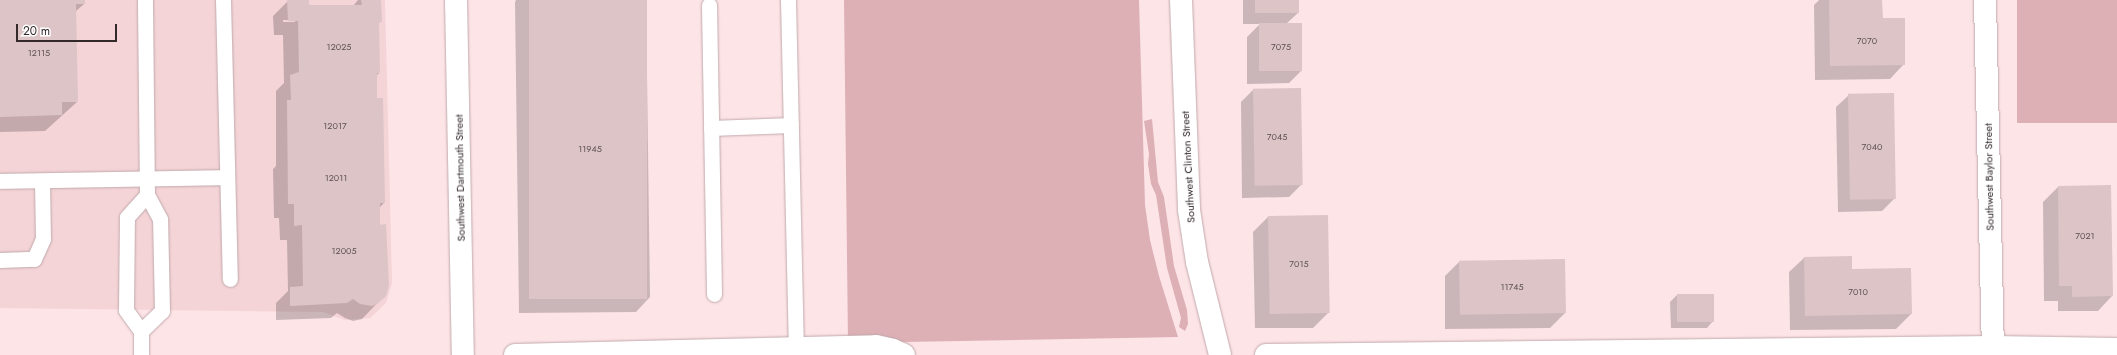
<!DOCTYPE html>
<html>
<head>
<meta charset="utf-8">
<style>
  body { margin:0 }
  #map { position:relative; width:2117px; height:355px; overflow:hidden; background:#fde4e7; font-family:Jost,sans-serif }
  div>[style] { position:absolute }
  .built>* { inset:0; background:#f4d4d7 }
  .green>* { inset:0; background:#ddb0b6; transform-origin:0 0 }
  .shadow>* { inset:0; background:#0003 }
  .building>* { inset:0; background:#dcc4c7; transform-origin:0 0 }
  .roads { filter:drop-shadow(0 0 1px #c1a9ac) drop-shadow(0 0 1px #c1a9ac) }
  .lane>* { height:15px; margin:-7.5px; padding:0 7.5px; transform-origin:7.5px; border-radius:7.5px; background:#fff }
  .street>* { height:22px; margin:-11px; padding:0 11px; transform-origin:11px; border-radius:11px; background:#fff }
  .secondary>* { height:22px; margin:-11px; padding:0 11px; transform-origin:11px; border-radius:11px; background:#fff }
  span { translate:-50% -50%; white-space:nowrap; text-align:center; line-height:1.15; -webkit-text-stroke:3px #fff; paint-order:stroke }
  .number-label { font-size:9px; color:#5d5052 }
  .number-label span { -webkit-text-stroke-width:0 }
  .street-label { font-size:11px; color:#33292b }
  .scale { position:absolute; left:16px; top:24px; width:101px; height:18px; box-sizing:border-box; border:2px solid #33292b; border-top:0; padding-left:5px; font-size:12px; line-height:14px; white-space:nowrap; color:#33292b; -webkit-text-stroke:3px #fff; paint-order:stroke }
</style>
</head>
<body>
<div id="map">
  <div class="built">
    <div style="clip-path:polygon(0 0,385px 0,392px 283px,386px 303px,370px 318px,345px 320px,323px 312px,0 308px)"></div>
  </div>
  <div class="green">
    <div style="clip-path:polygon(844px 0,1139px 0,1145px 205px,1150px 240px,1159px 276px,1178px 337px,848px 343px)"></div>
    <div style="left:2017px;top:0;width:100px;height:123px"></div>
    <div style="clip-path:polygon(1152px 119px,1158px 182px,1164px 197px,1174px 266px,1187px 310px,1188px 324px,1185px 331px,1179px 327px,1181px 318px,1167px 268px,1156px 195px,1151px 184px,1148px 164px,1149px 154px,1144px 121px)"></div>
  </div>
  <div class="shadow">
    <div style="clip-path:polygon(0 0,84px 0,84px 4px,75px 12px,77px 102px,45px 131px,0 132px)"></div>
    <div style="clip-path:polygon(evenodd,358px 0,380px 0,381px 21px,378px 24px,379px 73px,376px 76px,376px 98px,382px 99px,384px 203px,379px 208px,385px 295px,362px 319px,353px 321px,345px 318px,337px 313px,331px 318px,276px 320px,276px 303px,288px 291px,287px 240px,280px 240px,279px 218px,274px 218px,273px 169px,276px 166px,276px 91px,284px 83px,283px 35px,274px 35px,273px 16px,288px 1px,308px 6px,353px 6px,358px 0,283px 20px,295px 20px,295px 22px,283px 22px,283px 20px)"></div>
    <div style="clip-path:polygon(516px 0,646px 0,650px 297px,636px 312px,519px 313px,515px 2px)"></div>
    <div style="clip-path:polygon(1243px 0,1298px 0,1299px 12px,1286px 24px,1301px 71px,1289px 83px,1247px 84px,1247px 37px,1260px 24px,1243px 24px)"></div>
    <div style="clip-path:polygon(1819px 0,1881px 0,1882px 19px,1904px 64px,1890px 79px,1815px 80px,1814px 5px)"></div>
    <div style="clip-path:polygon(1300px 89px,1301px 185px,1289px 197px,1242px 198px,1241px 102px,1253px 90px)"></div>
    <div style="clip-path:polygon(1849px 95px,1894px 199px,1882px 211px,1838px 212px,1836px 107px)"></div>
    <div style="clip-path:polygon(2110px 186px,2112px 296px,2098px 311px,2058px 311px,2058px 301px,2044px 301px,2043px 202px,2058px 187px)"></div>
    <div style="clip-path:polygon(1268px 217px,1328px 313px,1313px 328px,1255px 328px,1253px 232px)"></div>
    <div style="clip-path:polygon(1804px 258px,1851px 270px,1911px 314px,1896px 329px,1790px 330px,1789px 272px)"></div>
    <div style="clip-path:polygon(1459px 262px,1565px 313px,1550px 328px,1445px 329px,1445px 276px)"></div>
    <div style="clip-path:polygon(1677px 295px,1713px 321px,1707px 328px,1671px 328px,1670px 302px)"></div>
  </div>
  <div class="building">
    <div style="clip-path:polygon(0 0,85px 0,85px 4px,76px 4px,78px 102px,62px 102px,62px 115px,0 117px)"></div>
    <div style="clip-path:polygon(287px 0,309px 0,309px 5px,362px 5px,361px 0,381px 0,382px 22px,379px 22px,380px 73px,377px 73px,377px 98px,383px 98px,385px 203px,380px 203px,380px 225px,386px 224px,389px 286px,386px 296px,377px 304px,372px 306px,360px 304px,353px 299px,347px 303px,290px 306px,290px 287px,303px 286px,302px 225px,294px 226px,294px 204px,288px 204px,287px 100px,291px 100px,290px 75px,299px 72px,298px 21px,288px 21px)"></div>
    <div style="left:529px;top:0;width:118px;height:299px"></div>
    <div style="left:1255px;top:0;width:44px;height:13px"></div>
    <div style="clip-path:polygon(1829px 0,1882px 0,1883px 18px,1905px 18px,1905px 65px,1830px 66px)"></div>
    <div style="left:1302px;top:23px;width:48px;height:43px;rotate:90deg"></div>
    <div style="left:1301px;top:88px;width:97px;height:48px;rotate:89deg"></div>
    <div style="left:1894px;top:93px;width:106px;height:46px;rotate:89deg"></div>
    <div style="clip-path:polygon(2111px 185px,2113px 296px,2072px 297px,2072px 286px,2059px 286px,2058px 186px)"></div>
    <div style="left:1328px;top:215px;width:98px;height:60px;rotate:89deg"></div>
    <div style="clip-path:polygon(1852px 256px,1852px 269px,1911px 268px,1912px 314px,1805px 316px,1804px 257px)"></div>
    <div style="left:1565px;top:259px;width:54px;height:106px;rotate:89deg"></div>
    <div style="left:1677px;top:294px;width:37px;height:28px"></div>
  </div>
  <div class="roads">
    <div class="lane">
      <div style="left:223px;top:0;width:279px;rotate:88.6deg"></div>
      <div style="left:788px;top:0;width:348px;rotate:88.7deg"></div>
      <div style="left:709px;top:5px;width:289px;rotate:89deg"></div>
      <div style="left:711px;top:128px;width:80px;rotate:-2.1deg"></div>
      <div style="left:0;top:181px;width:227px;rotate:-1deg"></div>
      <div style="left:0;top:260px;width:34px;rotate:-2deg"></div>
      <div style="left:34px;top:259px;width:22px;rotate:-66deg"></div>
      <div style="left:43px;top:239px;width:58px;rotate:-91deg"></div>
      <div style="left:141px;top:331px;width:29px;rotate:-44deg"></div>
      <div style="left:162px;top:311px;width:92px;rotate:-91.2deg"></div>
      <div style="left:160px;top:219px;width:27px;rotate:-118deg"></div>
      <div style="left:147px;top:195px;width:195px;rotate:-90.6deg"></div>
      <div style="left:141px;top:355px;width:24px;rotate:-90deg"></div>
      <div style="left:141px;top:331px;width:26px;rotate:-126deg"></div>
      <div style="left:126px;top:310px;width:93px;rotate:-89.4deg"></div>
      <div style="left:127px;top:217px;width:30px;rotate:-48deg"></div>
    </div>
    <div class="street">
      <div style="left:1181px;top:0;width:210px;rotate:87.8deg"></div>
      <div style="left:1189px;top:210px;width:53px;rotate:81.3deg"></div>
      <div style="left:1197px;top:262px;width:96px;rotate:76.1deg"></div>
      <div style="left:1985px;top:0;width:355px;rotate:88.7deg"></div>
      <div style="left:515px;top:355px;width:361px;rotate:-1.4deg"></div>
      <div style="left:876px;top:346px;width:17px;rotate:13deg"></div>
      <div style="left:893px;top:350px;width:12px;rotate:24deg"></div>
      <div style="left:1266px;top:355px;width:727px;rotate:-0.63deg"></div>
      <div style="left:1993px;top:347px;width:124px;rotate:0.9deg"></div>
    </div>
    <div class="secondary">
      <div style="left:456px;top:0;width:355px;rotate:88.9deg"></div>
    </div>
  </div>
  <div class="number-label">
    <span style="left:1867px;top:41px">7070</span>
    <span style="left:339px;top:47px">12025</span>
    <span style="left:1281px;top:47px">7075</span>
    <span style="left:39px;top:53px">12115</span>
    <span style="left:335px;top:126px">12017</span>
    <span style="left:1277px;top:137px">7045</span>
    <span style="left:1872px;top:147px">7040</span>
    <span style="left:590px;top:149px">11945</span>
    <span style="left:336px;top:178px">12011</span>
    <span style="left:2085px;top:236px">7021</span>
    <span style="left:344px;top:251px">12005</span>
    <span style="left:1299px;top:264px">7015</span>
    <span style="left:1512px;top:287px">11745</span>
    <span style="left:1858px;top:292px">7010</span>
  </div>
  <div class="street-label">
    <span style="left:1188px;top:167px;rotate:-93deg">Southwest Clinton Street</span>
    <span style="left:1989px;top:177px;rotate:-91deg">Southwest Baylor Street</span>
    <span style="left:460px;top:178px;rotate:-91deg">Southwest Dartmouth Street</span>
  </div>
  <div class="scale">20 m</div>
</div>
</body>
</html>
